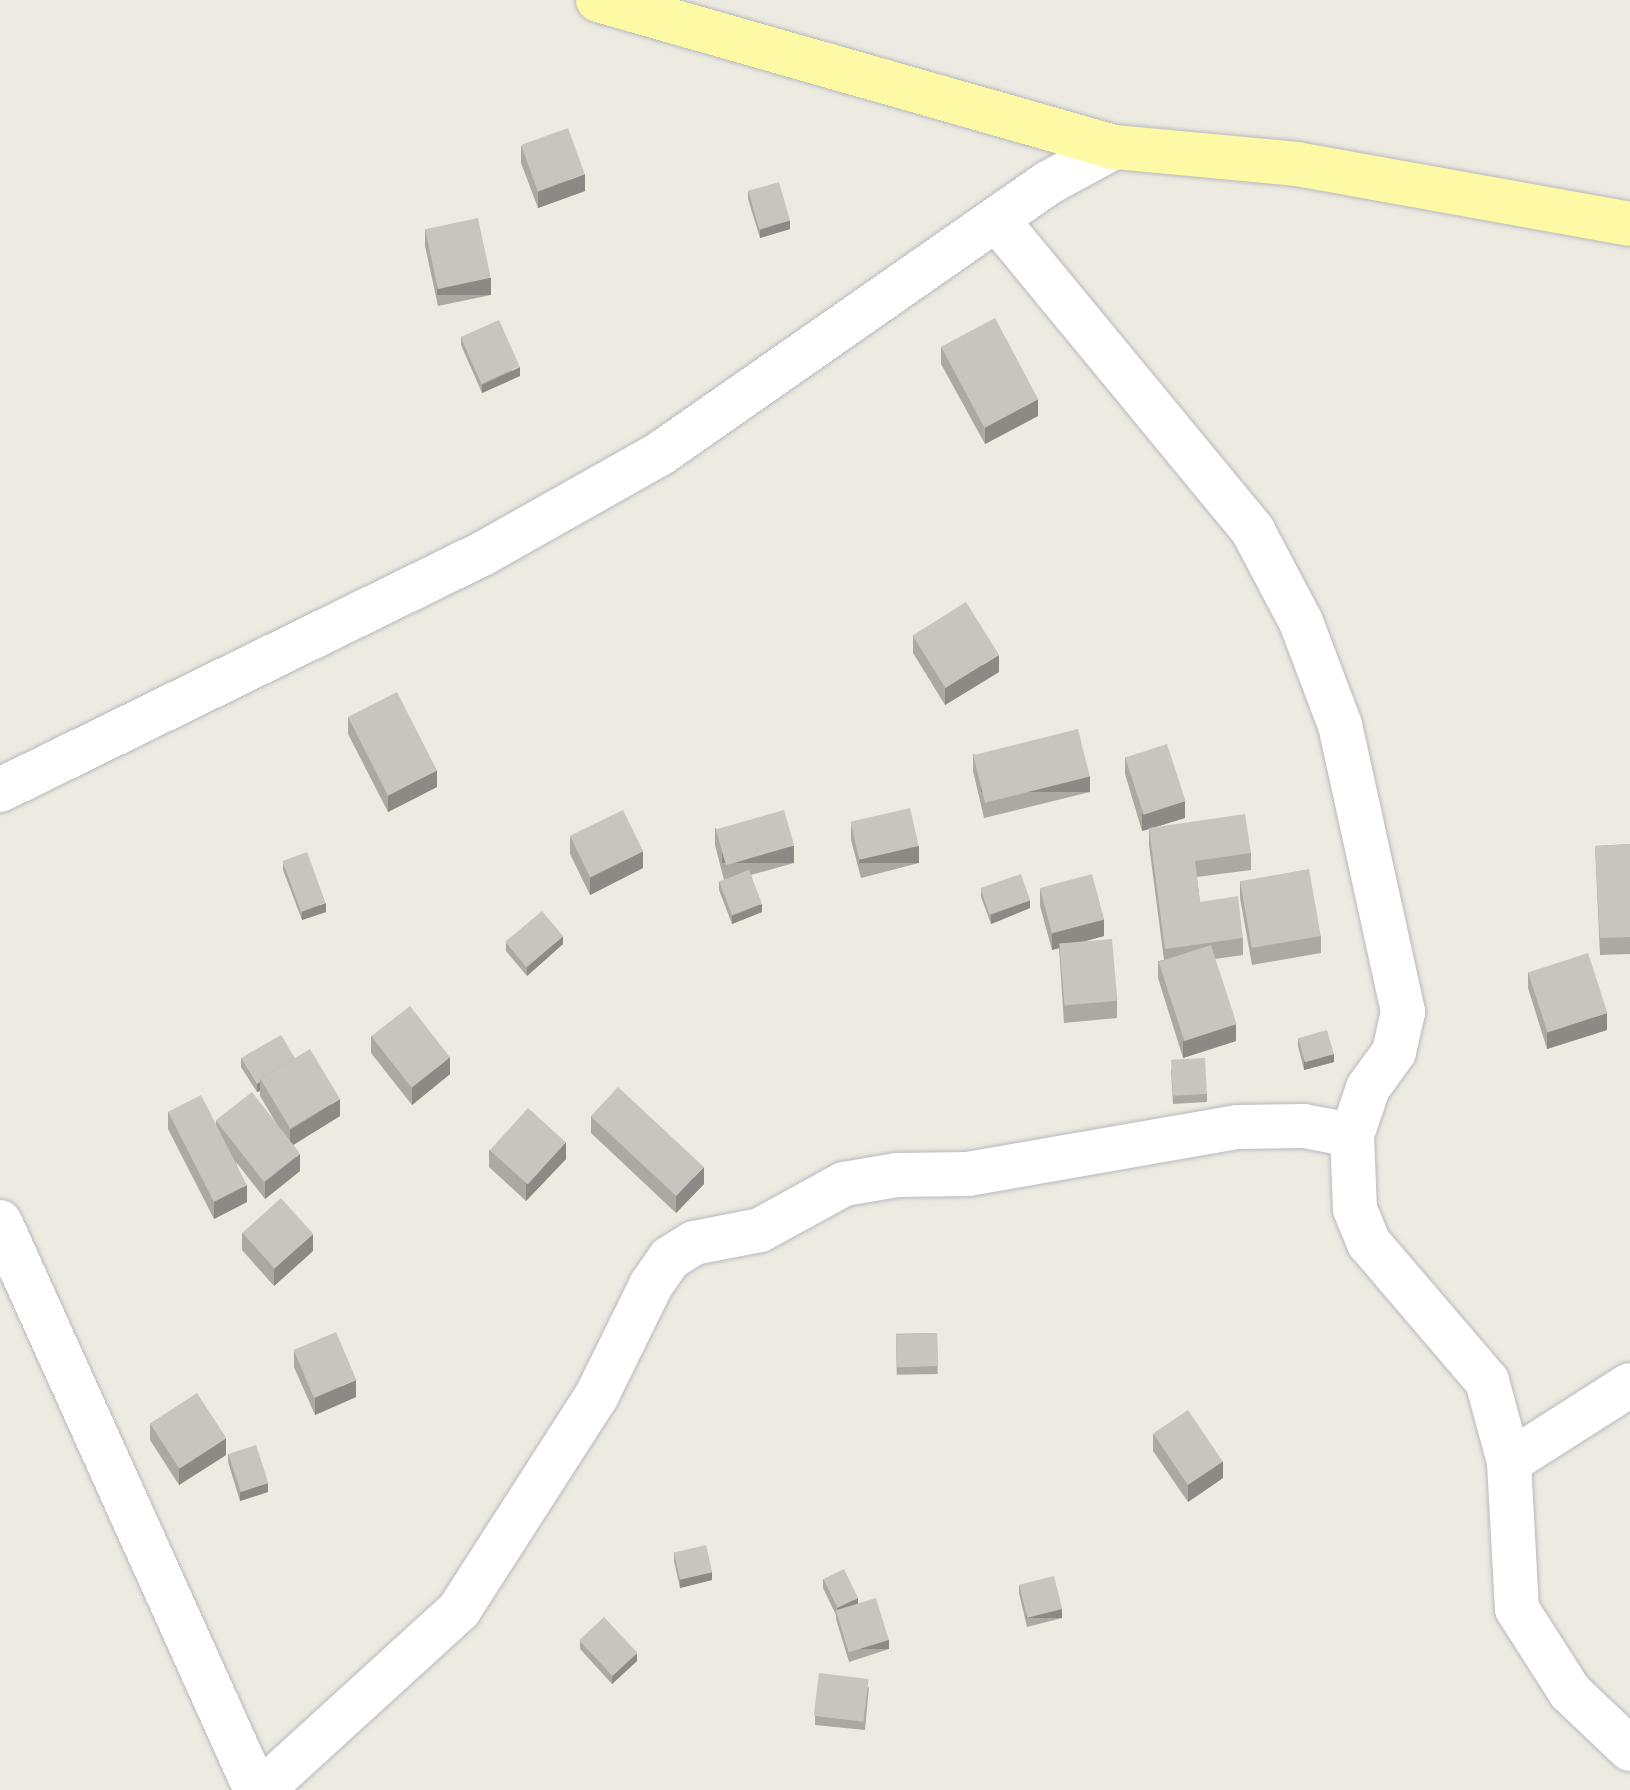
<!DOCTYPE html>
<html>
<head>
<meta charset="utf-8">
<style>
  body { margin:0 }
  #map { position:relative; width:1630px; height:1790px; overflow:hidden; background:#edebe1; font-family:"Nunito Sans",sans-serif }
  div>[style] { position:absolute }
  .roads { filter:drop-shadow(0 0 2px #b7b9be) drop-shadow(0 0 2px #b7b9be) }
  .minor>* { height:44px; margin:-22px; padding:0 22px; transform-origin:22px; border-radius:22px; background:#fff }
  .major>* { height:44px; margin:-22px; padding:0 22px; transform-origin:22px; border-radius:22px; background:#fef9a5 }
  .wall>* { inset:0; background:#aca9a3; transform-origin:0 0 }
  .shaded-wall>* { inset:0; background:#8c8a85; transform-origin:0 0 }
  .building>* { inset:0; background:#c8c5be; transform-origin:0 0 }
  span { translate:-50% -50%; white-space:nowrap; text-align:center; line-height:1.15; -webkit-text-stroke:6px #fff; paint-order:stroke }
</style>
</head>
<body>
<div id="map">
  <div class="roads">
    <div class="minor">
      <div style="left:997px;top:220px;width:403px;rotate:50.5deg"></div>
      <div style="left:1253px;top:531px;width:103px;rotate:62.2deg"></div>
      <div style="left:1301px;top:622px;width:110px;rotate:69.3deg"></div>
      <div style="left:1340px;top:725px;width:294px;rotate:77.6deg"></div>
      <div style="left:1403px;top:1012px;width:41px;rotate:102.7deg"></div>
      <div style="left:1394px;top:1052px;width:44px;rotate:125.8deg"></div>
      <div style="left:1368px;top:1088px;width:50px;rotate:108.8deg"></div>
      <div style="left:1352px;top:1135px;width:74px;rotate:87.7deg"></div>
      <div style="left:1355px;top:1209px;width:37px;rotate:68deg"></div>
      <div style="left:1369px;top:1243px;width:182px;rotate:49.5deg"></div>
      <div style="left:1487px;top:1381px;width:84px;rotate:74.8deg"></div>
      <div style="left:1509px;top:1462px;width:147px;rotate:86.9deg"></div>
      <div style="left:1517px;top:1609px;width:98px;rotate:57.4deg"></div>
      <div style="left:1570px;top:1692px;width:83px;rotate:43.5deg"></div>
      <div style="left:0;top:790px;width:537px;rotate:-26.09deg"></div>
      <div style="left:482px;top:554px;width:206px;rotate:-29.4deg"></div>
      <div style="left:661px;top:453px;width:472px;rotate:-34.9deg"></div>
      <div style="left:1048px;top:183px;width:75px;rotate:-28.6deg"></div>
      <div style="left:0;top:1222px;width:623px;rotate:65.74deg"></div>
      <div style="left:1509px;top:1462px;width:143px;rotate:-32.5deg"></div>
      <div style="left:262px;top:1790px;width:267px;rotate:-42.4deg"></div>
      <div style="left:459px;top:1610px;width:253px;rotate:-57.3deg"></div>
      <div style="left:596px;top:1397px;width:125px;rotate:-63.8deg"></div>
      <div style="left:651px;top:1285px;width:33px;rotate:-55deg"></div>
      <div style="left:670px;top:1258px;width:28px;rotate:-32deg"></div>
      <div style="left:694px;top:1243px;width:67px;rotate:-11.1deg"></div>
      <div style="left:760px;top:1230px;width:96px;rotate:-28.7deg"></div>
      <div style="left:844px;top:1184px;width:54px;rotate:-9.6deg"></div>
      <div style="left:897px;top:1175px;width:71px;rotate:-0.8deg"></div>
      <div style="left:968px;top:1174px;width:274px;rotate:-9.9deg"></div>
      <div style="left:1238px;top:1127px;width:66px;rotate:-0.9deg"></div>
      <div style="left:1304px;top:1126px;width:49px;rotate:10.6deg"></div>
    </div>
    <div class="major">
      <div style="left:598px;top:0;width:537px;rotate:15.9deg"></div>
      <div style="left:1114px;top:147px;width:184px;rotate:5.3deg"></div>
      <div style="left:1297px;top:164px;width:338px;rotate:10.2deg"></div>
    </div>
  </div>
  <div class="wall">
    <div style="clip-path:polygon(521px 146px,585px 191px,538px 208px,521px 163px)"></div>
    <div style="clip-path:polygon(748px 191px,790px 229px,760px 238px,748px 199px)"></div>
    <div style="clip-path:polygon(425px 229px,491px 295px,438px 306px,425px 246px)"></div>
    <div style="clip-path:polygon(461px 337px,520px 376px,482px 393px,461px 345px)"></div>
    <div style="clip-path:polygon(941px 347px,1038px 416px,985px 444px,941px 364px)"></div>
    <div style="clip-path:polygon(913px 636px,999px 672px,945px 705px,913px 653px)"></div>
    <div style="clip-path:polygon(348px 717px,437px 787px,388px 812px,348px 734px)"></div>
    <div style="clip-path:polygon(973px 754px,1090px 792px,984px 818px,973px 771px)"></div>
    <div style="clip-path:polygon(1125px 757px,1185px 818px,1156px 827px,1251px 853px,1251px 870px,1197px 877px,1200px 902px,1243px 938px,1243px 955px,1215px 959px,1236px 1041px,1183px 1058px,1158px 978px,1158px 961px,1164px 960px,1149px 845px,1149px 829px,1142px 831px,1125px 774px)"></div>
    <div style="clip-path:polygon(851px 824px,919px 863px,861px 878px,851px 840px)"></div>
    <div style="clip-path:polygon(715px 828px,794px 863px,751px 875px,762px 912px,732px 924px,719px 890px,719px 882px,724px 880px,715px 845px)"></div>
    <div style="clip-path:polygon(570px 837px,643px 868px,590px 895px,570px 854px)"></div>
    <div style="clip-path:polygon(1630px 844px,1630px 954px,1600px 955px,1595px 846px)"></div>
    <div style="clip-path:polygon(283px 861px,326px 912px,302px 920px,283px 870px)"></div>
    <div style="clip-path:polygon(1240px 881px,1321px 936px,1321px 953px,1252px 965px,1240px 898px)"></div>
    <div style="clip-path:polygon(981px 889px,1030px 908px,991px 924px,981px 897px)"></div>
    <div style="clip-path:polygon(1040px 889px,1104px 936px,1086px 941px,1117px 1001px,1117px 1018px,1064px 1023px,1059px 948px,1052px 950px,1040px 906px)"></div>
    <div style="clip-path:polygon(506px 943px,563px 944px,527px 976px,506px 951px)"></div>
    <div style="clip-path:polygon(1528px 972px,1607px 1030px,1547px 1049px,1528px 988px)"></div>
    <div style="clip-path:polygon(371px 1036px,450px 1074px,412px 1105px,371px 1053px)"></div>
    <div style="clip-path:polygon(1298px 1038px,1334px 1062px,1304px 1070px,1298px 1046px)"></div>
    <div style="clip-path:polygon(241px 1058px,295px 1058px,340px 1116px,293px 1145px,300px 1171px,265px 1199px,236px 1162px,247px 1202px,214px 1219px,168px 1129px,168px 1112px,216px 1124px,216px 1120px,276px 1123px,260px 1096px,260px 1091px,257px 1092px,241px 1067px)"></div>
    <div style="clip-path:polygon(1171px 1069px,1207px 1094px,1207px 1102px,1173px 1104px)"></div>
    <div style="clip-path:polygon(591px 1116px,704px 1184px,676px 1213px,591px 1133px)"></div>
    <div style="clip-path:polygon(489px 1150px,566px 1159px,526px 1201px,489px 1167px)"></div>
    <div style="clip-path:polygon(242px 1233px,313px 1251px,274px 1286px,242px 1250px)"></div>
    <div style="left:937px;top:1333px;width:41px;height:41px;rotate:89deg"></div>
    <div style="clip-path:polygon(294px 1350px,356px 1397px,315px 1415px,294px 1367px)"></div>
    <div style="clip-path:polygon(150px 1423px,226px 1455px,179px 1485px,150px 1440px)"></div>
    <div style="clip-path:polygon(1153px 1434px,1223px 1478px,1188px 1502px,1153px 1451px)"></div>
    <div style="clip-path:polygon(228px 1454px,268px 1492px,240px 1501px,228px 1462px)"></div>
    <div style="clip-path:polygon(674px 1552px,712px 1580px,680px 1588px,674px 1561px)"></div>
    <div style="clip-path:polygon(823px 1579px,858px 1604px,889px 1649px,849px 1662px,836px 1619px,836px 1615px,823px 1588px)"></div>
    <div style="clip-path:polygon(1019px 1585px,1062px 1618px,1027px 1627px,1019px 1593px)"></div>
    <div style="clip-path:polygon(580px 1641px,637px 1661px,612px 1684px,580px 1649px)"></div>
    <div style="clip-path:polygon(869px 1687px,865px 1730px,815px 1725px,815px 1716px)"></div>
  </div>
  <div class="shaded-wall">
    <div style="clip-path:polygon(585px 174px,585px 191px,538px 208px,538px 192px)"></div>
    <div style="clip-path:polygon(790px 220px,790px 229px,760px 238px,760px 230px)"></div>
    <div style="left:491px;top:278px;width:17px;height:54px;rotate:90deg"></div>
    <div style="clip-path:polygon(520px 367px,520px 376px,482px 393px,482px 385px)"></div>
    <div style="clip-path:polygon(1038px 399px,1038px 416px,985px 444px,985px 428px)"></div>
    <div style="clip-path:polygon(999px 655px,999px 672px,945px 705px,945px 688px)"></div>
    <div style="clip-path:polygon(437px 770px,437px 787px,388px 812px,388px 796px)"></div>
    <div style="left:1090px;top:776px;width:16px;height:109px;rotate:90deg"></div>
    <div style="clip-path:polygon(1185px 801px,1185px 818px,1142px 831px,1142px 814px)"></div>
    <div style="left:794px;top:846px;width:17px;height:72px;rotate:90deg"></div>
    <div style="left:919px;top:846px;width:17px;height:60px;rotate:90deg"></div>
    <div style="clip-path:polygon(643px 851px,643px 868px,590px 895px,590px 878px)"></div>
    <div style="clip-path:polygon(1030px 900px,1030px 908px,991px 924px,991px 915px)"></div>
    <div style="clip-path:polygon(326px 903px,326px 912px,302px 920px,302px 912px)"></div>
    <div style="clip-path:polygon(762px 904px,762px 912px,732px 924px,732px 916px)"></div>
    <div style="clip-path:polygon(1104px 919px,1104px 936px,1052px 950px,1052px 933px)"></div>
    <div style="clip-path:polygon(563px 936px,563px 944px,527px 976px,527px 967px)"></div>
    <div style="clip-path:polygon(1607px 1013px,1607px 1030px,1547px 1049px,1547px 1032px)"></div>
    <div style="clip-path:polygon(1236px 1024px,1236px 1041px,1183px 1058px,1183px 1041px)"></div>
    <div style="clip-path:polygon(1334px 1054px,1334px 1062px,1304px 1070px,1304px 1061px)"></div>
    <div style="clip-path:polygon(450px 1057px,450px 1074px,412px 1105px,412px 1088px)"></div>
    <div style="clip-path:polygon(260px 1082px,260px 1091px,257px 1092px,257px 1084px)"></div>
    <div style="clip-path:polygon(340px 1099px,340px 1116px,290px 1147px,290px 1130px)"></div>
    <div style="clip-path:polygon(566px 1142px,566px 1159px,526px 1201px,526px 1184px)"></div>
    <div style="clip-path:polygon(300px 1154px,300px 1171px,265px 1199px,265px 1182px)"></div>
    <div style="clip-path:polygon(704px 1167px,704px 1184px,676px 1213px,676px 1196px)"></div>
    <div style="clip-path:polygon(247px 1185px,247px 1202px,214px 1219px,214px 1202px)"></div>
    <div style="clip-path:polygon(313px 1234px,313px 1251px,274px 1286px,274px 1269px)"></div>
    <div style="clip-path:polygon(356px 1380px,356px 1397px,315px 1415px,315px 1398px)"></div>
    <div style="clip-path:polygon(226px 1438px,226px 1455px,179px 1485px,179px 1468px)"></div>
    <div style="clip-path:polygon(1223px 1461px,1223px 1478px,1188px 1502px,1188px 1485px)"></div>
    <div style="clip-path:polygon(268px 1483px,268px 1492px,240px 1501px,240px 1492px)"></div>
    <div style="clip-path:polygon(712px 1572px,712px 1580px,680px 1588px,680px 1579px)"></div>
    <div style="clip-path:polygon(858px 1598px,858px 1606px,837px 1613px,837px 1608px)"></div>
    <div style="left:1062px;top:1609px;width:9px;height:36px;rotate:90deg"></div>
    <div style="left:889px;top:1640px;width:9px;height:42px;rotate:90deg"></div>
    <div style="clip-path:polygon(637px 1653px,637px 1661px,612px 1684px,612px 1675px)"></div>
  </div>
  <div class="building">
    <div style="left:568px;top:128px;width:49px;height:50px;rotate:70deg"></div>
    <div style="left:779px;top:182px;width:40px;height:32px;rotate:74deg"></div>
    <div style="left:478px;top:218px;width:61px;height:54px;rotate:78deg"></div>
    <div style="left:995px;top:318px;width:92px;height:61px;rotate:62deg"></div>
    <div style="left:499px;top:320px;width:51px;height:42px;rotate:66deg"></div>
    <div style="left:966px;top:602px;width:62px;height:63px;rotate:58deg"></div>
    <div style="left:397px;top:692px;width:88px;height:55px;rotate:63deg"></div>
    <div style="left:1078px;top:729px;width:49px;height:108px;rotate:76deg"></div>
    <div style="left:1167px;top:744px;width:60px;height:44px;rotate:72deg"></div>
    <div style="left:910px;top:808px;width:39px;height:61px;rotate:77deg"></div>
    <div style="left:623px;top:810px;width:46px;height:59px;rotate:64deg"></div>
    <div style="left:784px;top:810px;width:37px;height:71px;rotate:74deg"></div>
    <div style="clip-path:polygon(1245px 814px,1251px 853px,1195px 861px,1200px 902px,1238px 896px,1243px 938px,1165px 949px,1149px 828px)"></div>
    <div style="clip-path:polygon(1630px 844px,1630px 937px,1600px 938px,1595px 846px)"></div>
    <div style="left:307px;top:852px;width:54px;height:26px;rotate:70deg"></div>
    <div style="left:1309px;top:869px;width:68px;height:70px;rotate:80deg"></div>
    <div style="left:749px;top:870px;width:36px;height:32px;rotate:69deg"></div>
    <div style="left:1021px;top:874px;width:28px;height:43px;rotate:71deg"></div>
    <div style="left:1092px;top:874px;width:47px;height:54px;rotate:75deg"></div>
    <div style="left:542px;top:911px;width:33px;height:48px;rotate:50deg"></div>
    <div style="left:1112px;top:939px;width:62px;height:53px;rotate:85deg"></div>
    <div style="left:1211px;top:945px;width:83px;height:55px;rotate:72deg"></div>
    <div style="left:1588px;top:953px;width:63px;height:63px;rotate:72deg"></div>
    <div style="left:410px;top:1006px;width:65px;height:49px;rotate:52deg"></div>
    <div style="left:1327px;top:1030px;width:25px;height:30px;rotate:74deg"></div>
    <div style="clip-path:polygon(281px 1035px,295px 1058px,260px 1079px,260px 1082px,257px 1084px,241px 1058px)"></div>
    <div style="left:310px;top:1049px;width:58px;height:58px;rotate:59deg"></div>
    <div style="left:1205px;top:1058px;width:36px;height:34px;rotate:87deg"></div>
    <div style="left:618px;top:1087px;width:117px;height:40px;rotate:43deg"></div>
    <div style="left:252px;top:1092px;width:78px;height:46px;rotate:52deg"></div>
    <div style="left:201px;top:1095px;width:101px;height:37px;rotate:63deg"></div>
    <div style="left:528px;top:1108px;width:51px;height:57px;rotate:42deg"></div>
    <div style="left:281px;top:1198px;width:48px;height:52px;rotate:48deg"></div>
    <div style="left:336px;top:1332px;width:52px;height:46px;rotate:67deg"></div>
    <div style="left:937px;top:1333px;width:33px;height:41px;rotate:88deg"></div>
    <div style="left:197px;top:1393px;width:54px;height:56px;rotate:57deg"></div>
    <div style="left:1188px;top:1410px;width:62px;height:42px;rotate:56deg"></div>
    <div style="left:256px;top:1445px;width:40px;height:29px;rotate:72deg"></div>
    <div style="left:706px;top:1545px;width:28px;height:33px;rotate:77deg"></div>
    <div style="left:844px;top:1569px;width:32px;height:23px;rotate:64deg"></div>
    <div style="left:1054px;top:1576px;width:34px;height:36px;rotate:76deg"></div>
    <div style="left:876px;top:1598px;width:44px;height:42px;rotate:73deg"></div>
    <div style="left:604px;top:1617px;width:49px;height:34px;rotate:47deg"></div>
    <div style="left:819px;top:1673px;width:50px;height:43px;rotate:7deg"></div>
  </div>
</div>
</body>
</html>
